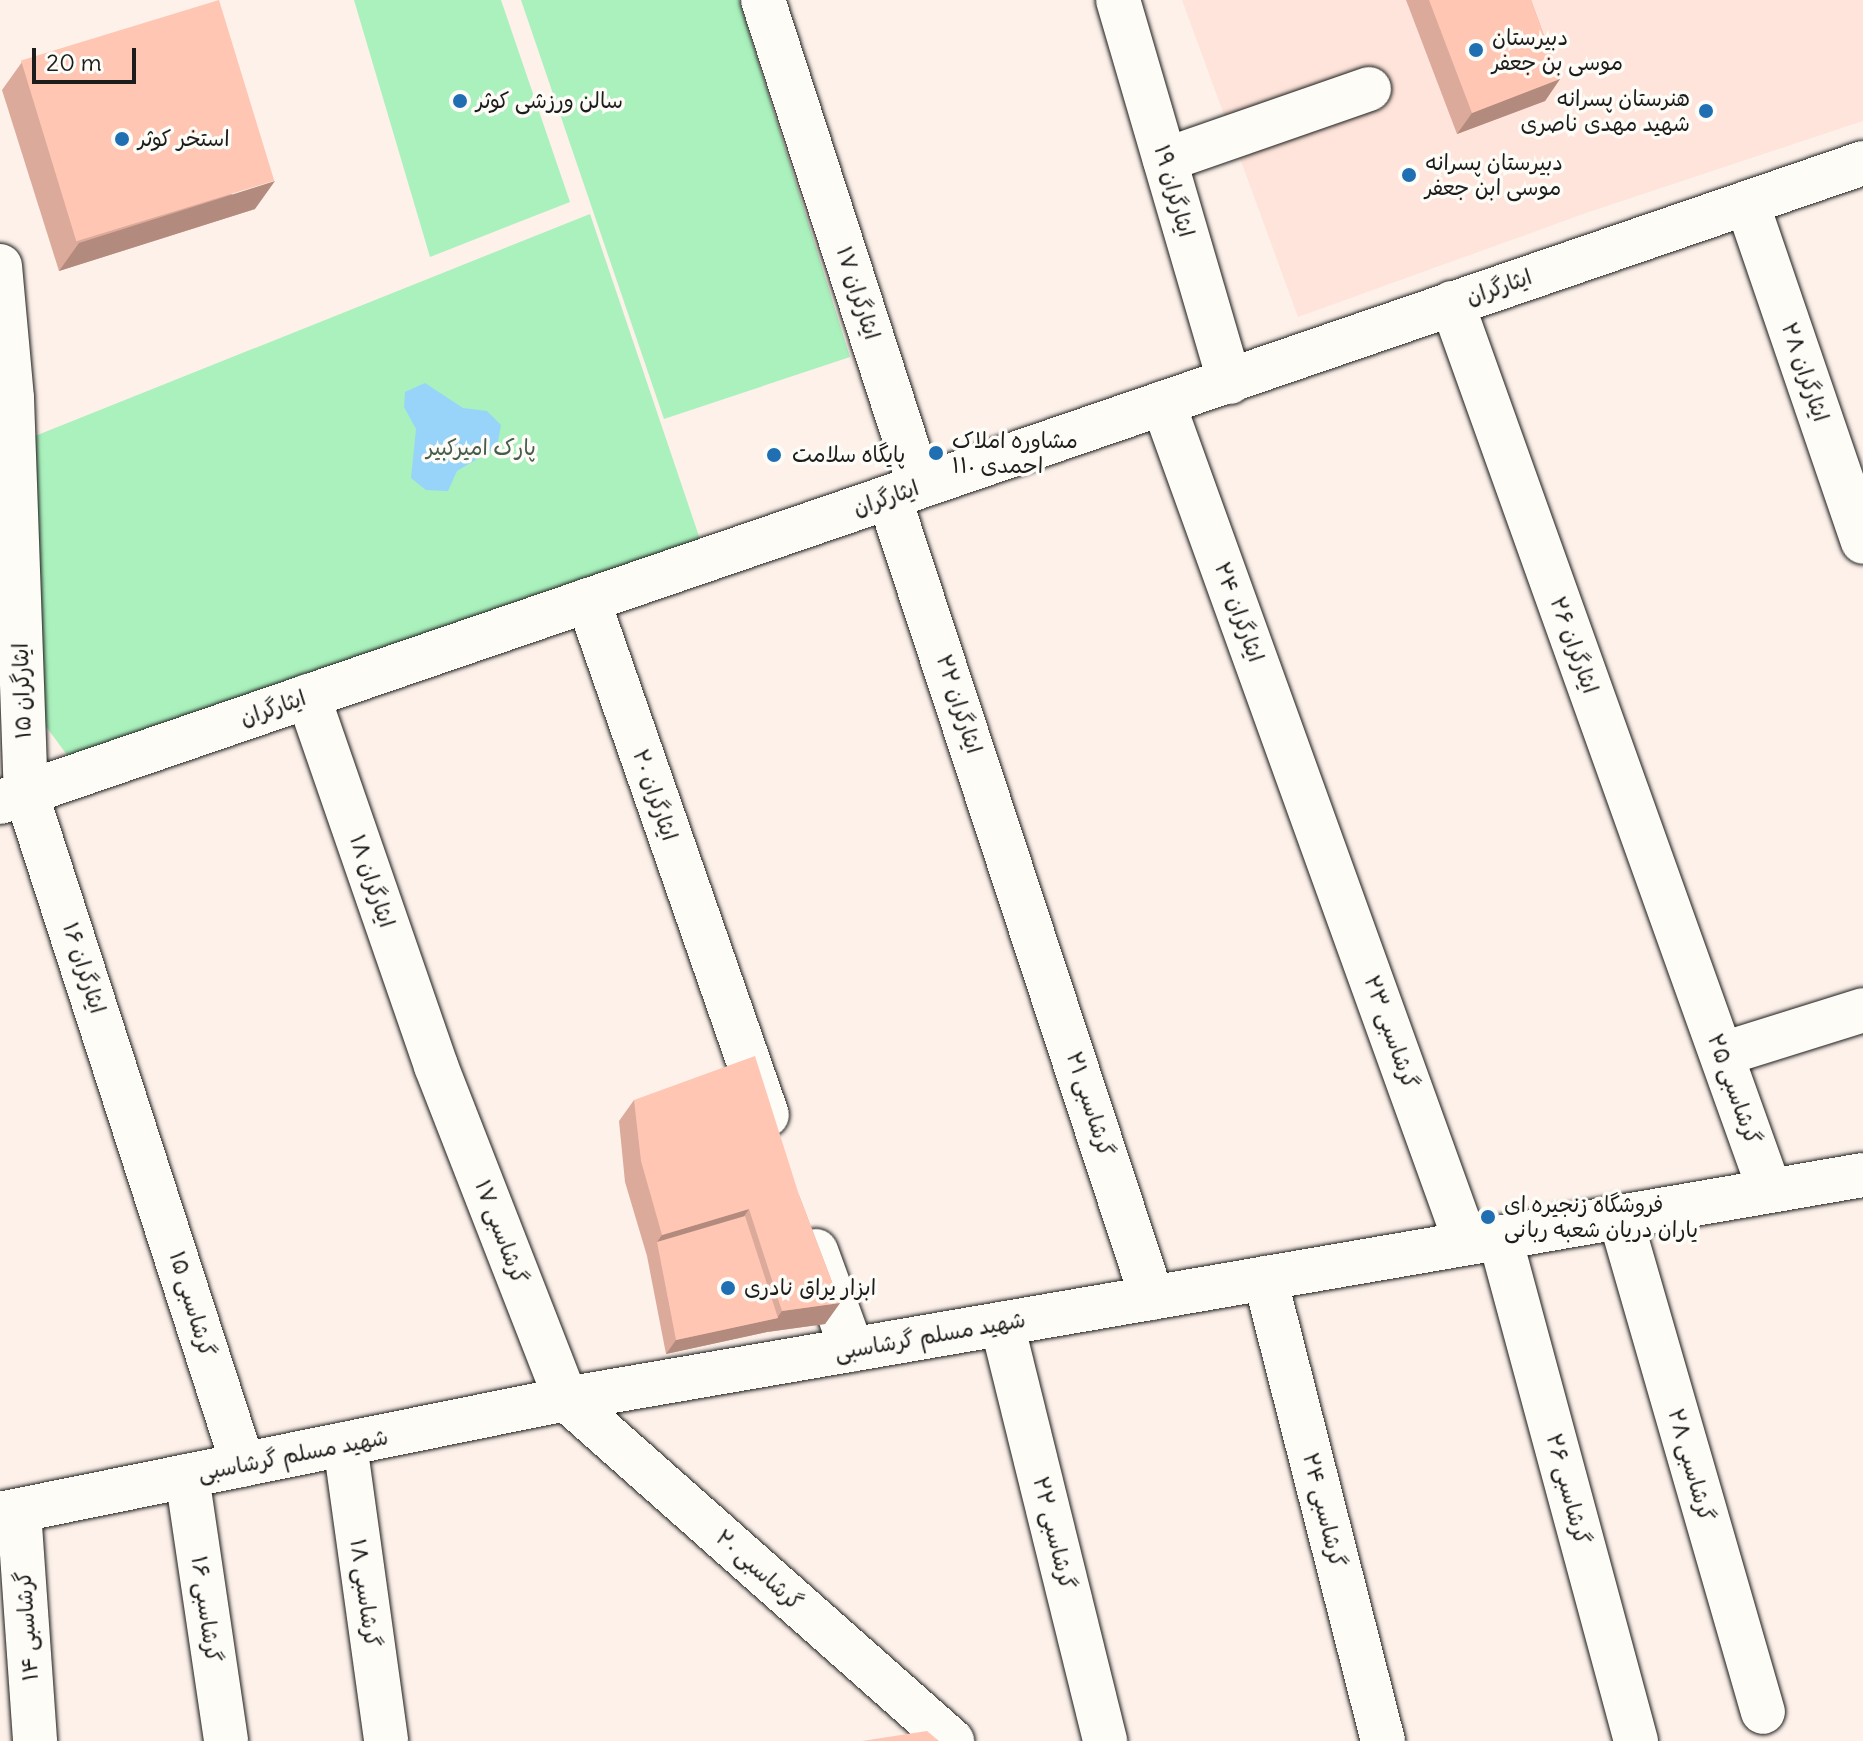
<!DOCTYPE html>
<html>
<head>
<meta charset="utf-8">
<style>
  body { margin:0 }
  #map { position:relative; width:1863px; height:1741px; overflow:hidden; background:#fdf1ea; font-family:Delius,"Playpen Sans Arabic",sans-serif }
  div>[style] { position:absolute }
  .built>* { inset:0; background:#fee4da }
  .green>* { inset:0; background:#aaf1bd }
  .water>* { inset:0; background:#98d4f9 }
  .roads { filter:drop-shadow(0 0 2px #1c1c1c) drop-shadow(0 0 2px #1c1c1c) }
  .minor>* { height:44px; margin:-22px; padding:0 22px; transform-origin:22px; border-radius:22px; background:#fdfcf7 }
  .wall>* { inset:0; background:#dbaa9b }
  .shaded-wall>* { inset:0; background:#b28b7e }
  .building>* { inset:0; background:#ffc6b4; transform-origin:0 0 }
  .dots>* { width:22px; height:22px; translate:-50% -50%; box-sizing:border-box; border:4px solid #fdfcf7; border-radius:50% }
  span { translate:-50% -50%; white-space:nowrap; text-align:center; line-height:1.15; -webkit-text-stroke:7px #fdfcf7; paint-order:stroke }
  .poi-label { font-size:22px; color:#1c1c1c }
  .left { translate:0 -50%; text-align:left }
  .right { translate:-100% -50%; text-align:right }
  .street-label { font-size:22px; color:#1c1c1c }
  .park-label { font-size:22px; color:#475c4c }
  .scale { position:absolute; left:32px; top:48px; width:104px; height:36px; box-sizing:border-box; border:4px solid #1c1c1c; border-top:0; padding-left:10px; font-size:24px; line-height:28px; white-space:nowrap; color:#1c1c1c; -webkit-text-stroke:6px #fdfcf7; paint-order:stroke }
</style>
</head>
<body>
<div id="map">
  <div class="built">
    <div style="clip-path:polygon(1182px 0,1863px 0,1863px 121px,1586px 213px,1298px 317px)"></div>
  </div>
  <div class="green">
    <div style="clip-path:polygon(354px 0,501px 0,570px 202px,430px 257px)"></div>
    <div style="clip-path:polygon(521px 0,739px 0,850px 357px,664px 419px)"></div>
    <div style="clip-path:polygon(590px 214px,706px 557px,70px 759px,42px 721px,25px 440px)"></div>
  </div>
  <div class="water">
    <div style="clip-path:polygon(425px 383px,463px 408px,487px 411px,501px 425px,497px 447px,457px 471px,448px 491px,426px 490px,411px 478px,416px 429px,404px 407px,405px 392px)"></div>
  </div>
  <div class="roads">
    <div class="minor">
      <div style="left:763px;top:0;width:511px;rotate:72.1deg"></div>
      <div style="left:1118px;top:0;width:398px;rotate:73.7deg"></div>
      <div style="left:1165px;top:160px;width:216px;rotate:-19.2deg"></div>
      <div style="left:1747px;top:203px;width:358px;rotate:71.1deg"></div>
      <div style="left:0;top:266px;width:133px;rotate:84.8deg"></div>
      <div style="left:12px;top:398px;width:395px;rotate:88deg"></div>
      <div style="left:26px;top:793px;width:706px;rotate:72.1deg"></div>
      <div style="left:1452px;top:303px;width:943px;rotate:70.3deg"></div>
      <div style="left:1163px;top:403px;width:893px;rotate:70.16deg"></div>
      <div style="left:889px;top:497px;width:843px;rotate:71.82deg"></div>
      <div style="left:588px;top:600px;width:545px;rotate:70.83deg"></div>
      <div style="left:308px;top:696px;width:392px;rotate:70.9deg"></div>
      <div style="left:436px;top:1066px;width:357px;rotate:68.7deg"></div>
      <div style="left:566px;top:1399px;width:516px;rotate:41.54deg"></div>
      <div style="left:0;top:802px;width:1970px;rotate:-18.93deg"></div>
      <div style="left:1723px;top:1054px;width:147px;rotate:-17.4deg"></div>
      <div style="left:1620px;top:1217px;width:515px;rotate:73.89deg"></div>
      <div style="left:1500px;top:1238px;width:521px;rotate:74.87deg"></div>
      <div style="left:816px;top:1251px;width:105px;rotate:70deg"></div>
      <div style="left:1265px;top:1278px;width:478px;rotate:75.7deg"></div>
      <div style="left:1002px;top:1324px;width:430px;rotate:76.1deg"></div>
      <div style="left:345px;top:1444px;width:300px;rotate:82.1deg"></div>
      <div style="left:187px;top:1476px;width:268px;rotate:81.6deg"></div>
      <div style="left:19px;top:1511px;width:231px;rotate:86deg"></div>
      <div style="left:0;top:1514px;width:578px;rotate:-11.49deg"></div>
      <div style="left:566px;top:1399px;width:1316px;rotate:-9.8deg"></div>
    </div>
  </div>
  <div class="wall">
    <div style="clip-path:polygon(1406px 0,1531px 0,1560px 79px,1545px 101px,1457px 134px)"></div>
    <div style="clip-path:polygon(22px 62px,255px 209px,59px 271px,2px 90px)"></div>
    <div style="clip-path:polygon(634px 1100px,799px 1195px,840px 1303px,825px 1324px,767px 1332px,666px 1354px,647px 1256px,625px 1182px,619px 1121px)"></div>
  </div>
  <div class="shaded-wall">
    <div style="clip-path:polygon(1560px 79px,1545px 101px,1457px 134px,1472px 113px)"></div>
    <div style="clip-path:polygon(275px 181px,255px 209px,59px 271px,79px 243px)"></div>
    <div style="clip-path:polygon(749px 1209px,734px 1231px,657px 1242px,662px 1235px)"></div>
    <div style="clip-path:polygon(840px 1303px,825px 1324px,767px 1332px,782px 1311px)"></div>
    <div style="clip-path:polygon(778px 1318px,767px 1332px,666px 1354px,676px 1340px)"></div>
  </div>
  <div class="building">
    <div style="left:219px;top:0;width:189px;height:207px;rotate:73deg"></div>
    <div style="clip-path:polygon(1429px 0,1531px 0,1560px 79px,1472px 113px)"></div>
    <div style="clip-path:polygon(755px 1056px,799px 1195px,840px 1303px,782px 1311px,749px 1209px,662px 1235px,641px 1161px,634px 1100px)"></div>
    <div style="clip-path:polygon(745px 1216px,778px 1318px,676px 1340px,657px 1242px)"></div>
    <div style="clip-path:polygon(927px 1731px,939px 1741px,862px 1741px)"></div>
  </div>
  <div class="dots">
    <div style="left:1476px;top:50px;background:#1f6fb2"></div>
    <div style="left:460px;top:101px;background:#1f6fb2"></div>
    <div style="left:1706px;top:111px;background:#1f6fb2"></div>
    <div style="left:122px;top:139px;background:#1f6fb2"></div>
    <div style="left:1409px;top:175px;background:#1f6fb2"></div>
    <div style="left:936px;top:453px;background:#1f6fb2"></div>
    <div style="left:774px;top:455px;background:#1f6fb2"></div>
    <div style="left:1488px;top:1217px;background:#1f6fb2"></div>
    <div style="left:728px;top:1288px;background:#1f6fb2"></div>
  </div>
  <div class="poi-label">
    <span class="left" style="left:1492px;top:50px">دبیرستان<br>موسی بن جعفر</span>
    <span class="right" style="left:1690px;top:111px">هنرستان پسرانه<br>شهید مهدی ناصری</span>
    <span class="left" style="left:476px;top:101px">سالن ورزشی کوثر</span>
    <span class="left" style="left:138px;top:139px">استخر کوثر</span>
    <span class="left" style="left:1425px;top:175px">دبیرستان پسرانه<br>موسی ابن جعفر</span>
    <span class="left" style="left:952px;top:453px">مشاوره املاک<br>۱۱۰ احمدی</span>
    <span class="left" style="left:792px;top:455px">پایگاه سلامت</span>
    <span class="left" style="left:1504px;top:1217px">فروشگاه زنجیره ای<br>یاران دریان شعبه ربانی</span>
    <span class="left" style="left:744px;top:1288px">ابزار یراق نادری</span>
  </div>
  <div class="street-label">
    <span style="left:1174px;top:191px;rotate:74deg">ایثارگران ۱۹</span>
    <span style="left:1499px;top:287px;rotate:-19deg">ایثارگران</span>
    <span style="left:858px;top:293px;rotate:72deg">ایثارگران ۱۷</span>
    <span style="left:1805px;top:372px;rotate:71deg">ایثارگران ۲۸</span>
    <span style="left:886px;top:498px;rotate:-19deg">ایثارگران</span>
    <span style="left:1239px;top:612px;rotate:70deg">ایثارگران ۲۴</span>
    <span style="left:1574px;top:645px;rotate:70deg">ایثارگران ۲۶</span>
    <span style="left:22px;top:691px;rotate:-92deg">ایثارگران ۱۵</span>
    <span style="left:959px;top:704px;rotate:72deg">ایثارگران ۲۲</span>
    <span style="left:273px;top:708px;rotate:-19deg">ایثارگران</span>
    <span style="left:655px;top:795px;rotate:71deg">ایثارگران ۲۰</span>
    <span style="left:372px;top:881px;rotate:71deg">ایثارگران ۱۸</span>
    <span style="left:84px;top:968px;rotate:72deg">ایثارگران ۱۶</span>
    <span style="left:1391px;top:1032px;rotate:70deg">گرشاسبی ۲۳</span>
    <span style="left:1734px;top:1089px;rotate:70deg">گرشاسبی ۲۵</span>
    <span style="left:1090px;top:1104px;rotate:72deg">گرشاسبی ۲۱</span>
    <span style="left:501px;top:1232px;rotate:69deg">گرشاسبی ۱۷</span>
    <span style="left:192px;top:1304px;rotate:73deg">گرشاسبی ۱۵</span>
    <span style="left:930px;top:1336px;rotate:-10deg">شهید مسلم گرشاسبی</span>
    <span style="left:293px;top:1455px;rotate:-11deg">شهید مسلم گرشاسبی</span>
    <span style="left:1691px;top:1465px;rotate:74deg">گرشاسبی ۲۸</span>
    <span style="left:1568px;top:1489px;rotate:75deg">گرشاسبی ۲۶</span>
    <span style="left:1324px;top:1510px;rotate:76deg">گرشاسبی ۲۴</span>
    <span style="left:1054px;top:1533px;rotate:76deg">گرشاسبی ۲۲</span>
    <span style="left:759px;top:1570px;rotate:42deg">گرشاسبی ۲۰</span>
    <span style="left:365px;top:1593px;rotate:82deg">گرشاسبی ۱۸</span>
    <span style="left:206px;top:1609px;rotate:82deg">گرشاسبی ۱۶</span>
    <span style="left:27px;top:1626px;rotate:-94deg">گرشاسبی ۱۴</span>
  </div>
  <div class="park-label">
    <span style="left:481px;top:448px">پارک امیرکبیر</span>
  </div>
  <div class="scale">20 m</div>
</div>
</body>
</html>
